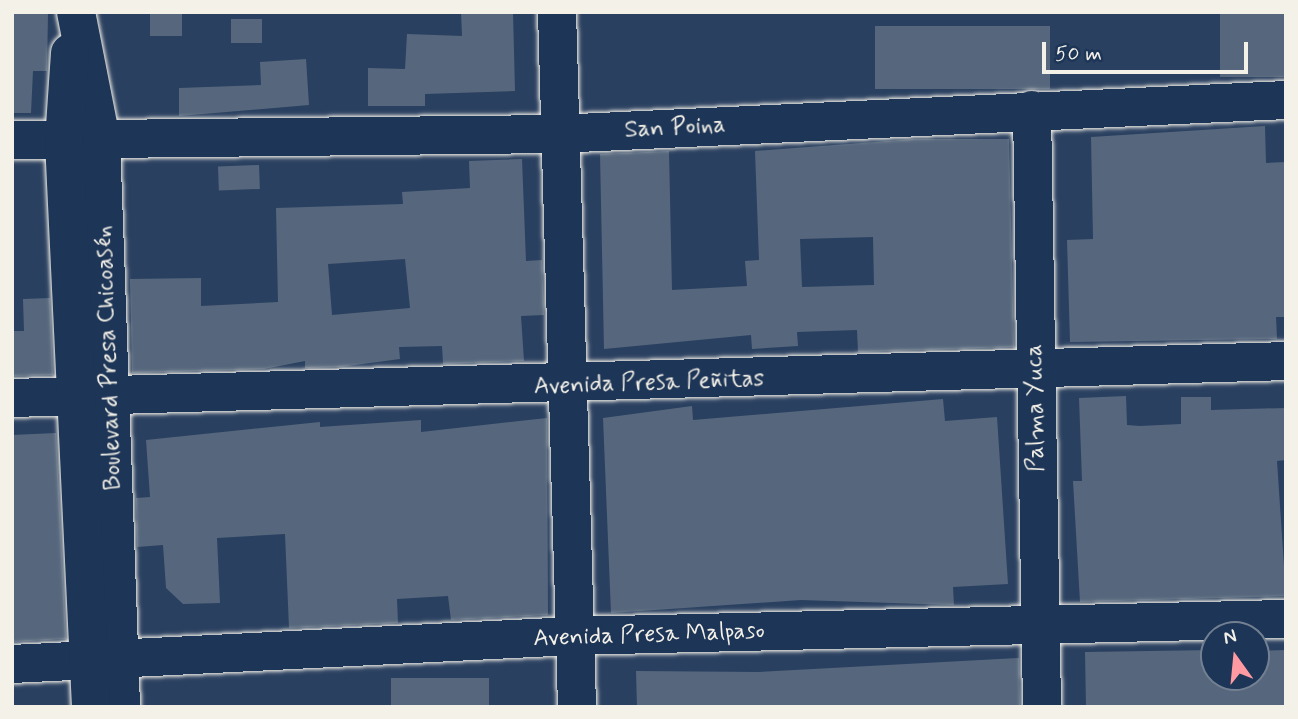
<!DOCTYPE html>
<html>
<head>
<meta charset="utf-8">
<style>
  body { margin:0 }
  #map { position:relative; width:1298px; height:719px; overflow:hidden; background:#2a4060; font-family:Mynerve,sans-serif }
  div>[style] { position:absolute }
  .building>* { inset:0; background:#56677d; transform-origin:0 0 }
  .roads { filter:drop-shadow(0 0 2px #f4f1e8) drop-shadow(0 0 2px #f4f1e8) }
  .minor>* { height:38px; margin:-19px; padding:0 19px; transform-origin:19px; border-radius:19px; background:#1d3557 }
  .major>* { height:38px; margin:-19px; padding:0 19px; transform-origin:19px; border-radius:19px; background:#1d3557 }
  span { translate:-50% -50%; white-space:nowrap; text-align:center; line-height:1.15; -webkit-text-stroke:5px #1d3557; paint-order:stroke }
  .street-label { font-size:24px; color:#f4f1e8 }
  .frame { position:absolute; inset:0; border:14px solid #f4f1e8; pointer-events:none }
  .north { position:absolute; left:1200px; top:621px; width:70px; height:70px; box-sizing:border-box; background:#1d3557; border:2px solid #738091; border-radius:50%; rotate:345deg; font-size:19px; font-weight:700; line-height:28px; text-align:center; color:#f4f1e8 }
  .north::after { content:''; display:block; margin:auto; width:24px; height:32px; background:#ff9aa2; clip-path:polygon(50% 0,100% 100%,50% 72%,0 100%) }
  .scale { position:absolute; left:1042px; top:42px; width:206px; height:32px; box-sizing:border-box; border:4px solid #f4f1e8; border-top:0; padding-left:9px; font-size:21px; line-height:24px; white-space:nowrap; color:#f4f1e8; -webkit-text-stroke:5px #1d3557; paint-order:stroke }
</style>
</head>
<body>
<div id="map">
  <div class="building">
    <div style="clip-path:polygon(12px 12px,48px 12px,47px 71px,33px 71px,31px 113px,12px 113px)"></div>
    <div style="left:150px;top:12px;width:32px;height:24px"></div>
    <div style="clip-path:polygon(461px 12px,513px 12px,515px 91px,425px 94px,425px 106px,368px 106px,368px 68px,405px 69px,407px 34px,462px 36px)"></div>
    <div style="left:1220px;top:12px;width:66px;height:65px"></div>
    <div style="left:231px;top:19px;width:31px;height:24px"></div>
    <div style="left:1050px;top:26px;width:63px;height:175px;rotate:90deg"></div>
    <div style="clip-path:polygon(306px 59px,309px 105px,179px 116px,179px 88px,261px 85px,260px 62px)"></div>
    <div style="clip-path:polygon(1265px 126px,1266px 163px,1286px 162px,1286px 317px,1276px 317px,1277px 339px,1070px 342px,1067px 240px,1093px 239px,1091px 137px)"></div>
    <div style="clip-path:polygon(evenodd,914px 139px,1009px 139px,1014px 347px,858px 352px,857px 330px,797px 332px,798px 346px,752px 349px,751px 335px,604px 349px,600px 154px,669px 151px,672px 290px,747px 286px,745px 261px,759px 260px,755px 151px,914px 139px,873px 237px,874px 285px,802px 287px,800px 239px,873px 237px)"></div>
    <div style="clip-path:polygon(evenodd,522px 159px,526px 261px,542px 260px,544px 315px,521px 316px,524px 361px,443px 364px,442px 346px,399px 347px,400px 359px,340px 367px,305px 368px,305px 361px,264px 369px,132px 373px,130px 279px,201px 278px,201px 306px,278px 302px,276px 208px,403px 204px,402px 192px,470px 188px,469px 161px,522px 159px,405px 259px,410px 308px,332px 315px,328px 264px,405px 259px)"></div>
    <div style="left:259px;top:165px;width:24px;height:41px;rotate:88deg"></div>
    <div style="clip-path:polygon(50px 298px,53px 375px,12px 376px,12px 331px,24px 331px,23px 299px)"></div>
    <div style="clip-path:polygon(1126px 396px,1127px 425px,1140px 426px,1181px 424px,1181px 397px,1211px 397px,1211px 410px,1286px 408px,1286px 460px,1277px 461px,1286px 596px,1080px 602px,1073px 481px,1082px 481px,1079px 398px)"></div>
    <div style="clip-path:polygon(943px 399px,945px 421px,997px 417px,1008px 584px,953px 587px,954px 605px,801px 600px,611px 613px,603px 418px,692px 406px,693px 420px)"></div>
    <div style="clip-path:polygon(547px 418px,548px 615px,451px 620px,448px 596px,397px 599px,398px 623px,289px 628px,285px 534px,217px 538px,220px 603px,183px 604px,166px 588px,163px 545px,137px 547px,136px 498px,150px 497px,146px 440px,320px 422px,320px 427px,421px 420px,421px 432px)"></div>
    <div style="clip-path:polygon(56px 433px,66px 639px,12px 642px,12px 435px)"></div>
    <div style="clip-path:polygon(1214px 650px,1214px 677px,1256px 677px,1256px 651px,1286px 650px,1286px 707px,1086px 707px,1085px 652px)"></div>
    <div style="clip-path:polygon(1019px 658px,1020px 707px,637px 707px,636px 671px,758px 672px)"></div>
    <div style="left:489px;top:678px;width:27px;height:98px;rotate:90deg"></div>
  </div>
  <div class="roads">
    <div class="minor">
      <div style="left:557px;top:12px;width:695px;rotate:88.35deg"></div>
      <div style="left:1032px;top:110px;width:597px;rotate:89.04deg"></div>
      <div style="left:12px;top:140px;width:545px;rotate:-0.63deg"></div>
      <div style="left:557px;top:134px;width:730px;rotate:-2.67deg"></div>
      <div style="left:12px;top:398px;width:1275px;rotate:-1.66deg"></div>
      <div style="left:12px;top:664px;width:562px;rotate:-2.86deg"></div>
      <div style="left:573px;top:636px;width:713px;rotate:-1.37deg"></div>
    </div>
    <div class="major">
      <div style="left:76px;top:12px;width:129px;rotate:78.9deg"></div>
      <div style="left:101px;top:139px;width:568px;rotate:87.98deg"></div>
      <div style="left:70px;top:53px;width:88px;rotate:93.9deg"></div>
      <div style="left:64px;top:141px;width:567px;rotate:87.27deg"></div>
    </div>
  </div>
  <div class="street-label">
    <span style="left:675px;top:128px;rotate:-3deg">San Poina</span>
    <span style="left:109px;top:358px;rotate:-92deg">Boulevard Presa Chicoasén</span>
    <span style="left:649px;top:383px;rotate:-2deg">Avenida Presa Peñitas</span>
    <span style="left:1036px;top:408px;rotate:-91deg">Palma Yuca</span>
    <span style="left:649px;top:635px;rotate:-2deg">Avenida Presa Malpaso</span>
  </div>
  <div class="frame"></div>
  <div class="north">N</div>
  <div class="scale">50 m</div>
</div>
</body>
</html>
